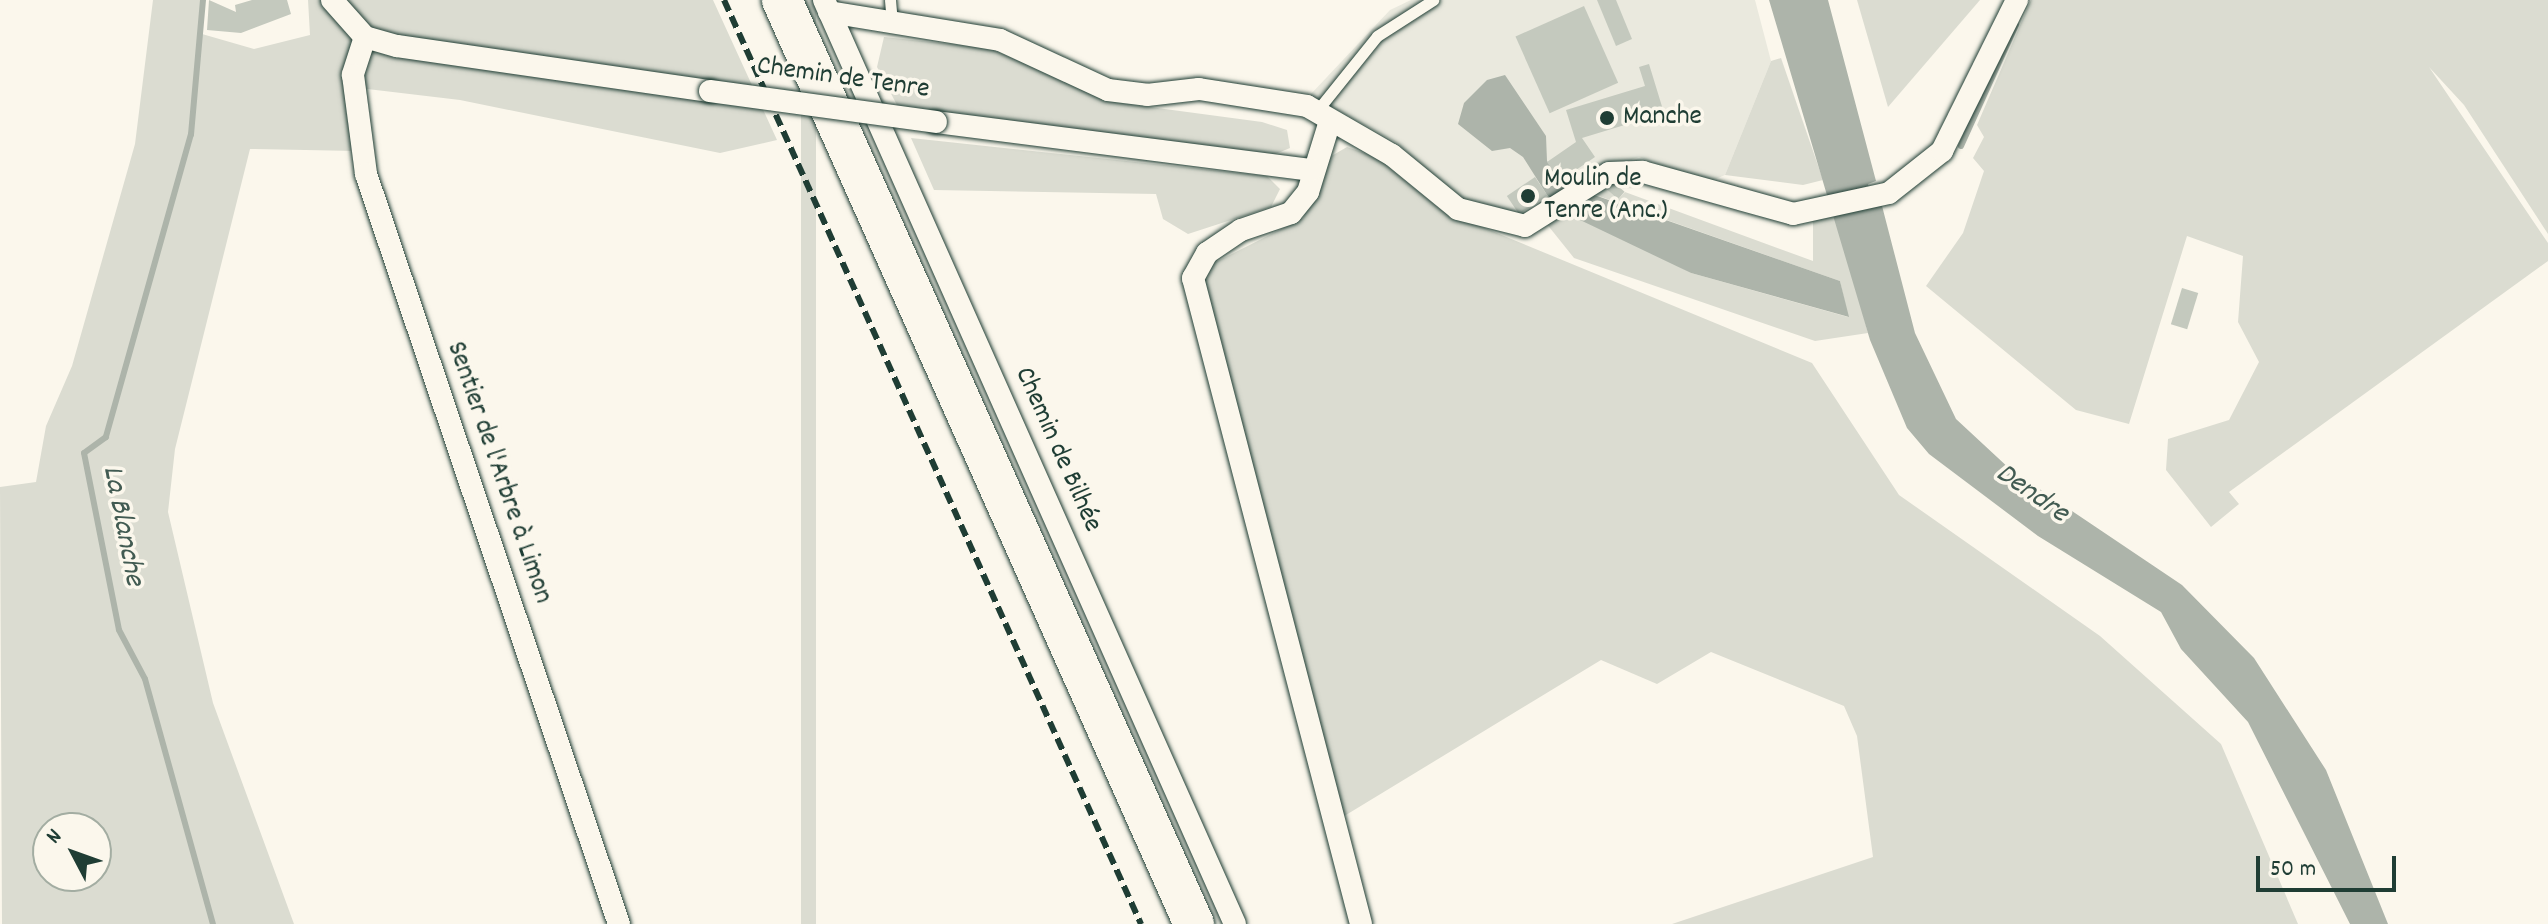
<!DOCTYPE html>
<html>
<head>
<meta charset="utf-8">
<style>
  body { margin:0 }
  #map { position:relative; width:2548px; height:924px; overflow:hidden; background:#fbf7ec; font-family:Dekko,sans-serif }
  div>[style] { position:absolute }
  .built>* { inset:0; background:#eae9de }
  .green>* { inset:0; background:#dbdcd1; transform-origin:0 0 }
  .water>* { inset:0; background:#adb4aa }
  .stream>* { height:6px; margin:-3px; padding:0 3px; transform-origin:3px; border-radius:3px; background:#adb4aa }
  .building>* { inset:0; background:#c4c9be; transform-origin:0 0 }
  .roads { filter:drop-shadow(0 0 2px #1f3d34) drop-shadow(0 0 2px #1f3d34) }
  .lane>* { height:11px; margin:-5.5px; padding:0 5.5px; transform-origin:5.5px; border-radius:5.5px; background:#fbf7ec }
  .street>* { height:22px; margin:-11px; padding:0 11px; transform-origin:11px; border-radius:11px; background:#fbf7ec }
  .highway>* { height:40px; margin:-20px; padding:0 20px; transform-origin:20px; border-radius:20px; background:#fbf7ec }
  .rail>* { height:6px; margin-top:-3px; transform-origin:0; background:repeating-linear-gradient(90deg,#1f3d34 0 12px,transparent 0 18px) }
  .bridges { filter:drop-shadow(0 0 2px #1f3d34) drop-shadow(0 0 2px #1f3d34) }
  .street-bridge>* { height:22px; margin:-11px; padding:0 11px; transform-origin:11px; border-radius:11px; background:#fbf7ec }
  .dots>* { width:22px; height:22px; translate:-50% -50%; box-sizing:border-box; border:4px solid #fbf7ec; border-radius:50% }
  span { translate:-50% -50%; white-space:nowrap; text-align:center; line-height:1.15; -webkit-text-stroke:7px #fbf7ec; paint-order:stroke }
  .street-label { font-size:28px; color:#1f3d34 }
  .poi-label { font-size:28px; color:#1f3d34 }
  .left { translate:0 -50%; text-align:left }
  .water-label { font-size:30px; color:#425b52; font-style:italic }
  .north { position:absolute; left:32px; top:812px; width:80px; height:80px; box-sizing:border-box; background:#fbf7ec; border:2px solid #a3ada2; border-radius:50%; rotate:311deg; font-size:22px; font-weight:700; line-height:32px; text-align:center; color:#1f3d34 }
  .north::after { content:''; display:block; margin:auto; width:28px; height:36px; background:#1f3d34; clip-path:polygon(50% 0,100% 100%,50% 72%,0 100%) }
  .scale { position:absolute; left:2256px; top:856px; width:140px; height:36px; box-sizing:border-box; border:4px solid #1f3d34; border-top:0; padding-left:10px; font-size:24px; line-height:28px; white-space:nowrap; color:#1f3d34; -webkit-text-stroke:6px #fbf7ec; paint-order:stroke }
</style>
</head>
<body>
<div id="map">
  <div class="built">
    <div style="clip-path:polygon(1411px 0,1755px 0,1771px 61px,1725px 175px,1706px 183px,1639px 157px,1563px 184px,1521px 215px,1459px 198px,1396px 142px,1310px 95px,1390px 10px)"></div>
  </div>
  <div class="green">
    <div style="clip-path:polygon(evenodd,153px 0,202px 0,202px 34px,254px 49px,310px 35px,308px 0,713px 0,777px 140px,720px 153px,460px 100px,359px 88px,356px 151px,250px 149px,175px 449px,168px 512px,213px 703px,294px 924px,2px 924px,0 487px,36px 482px,46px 426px,72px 366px,135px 144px,153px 0,48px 828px,96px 828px,96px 876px,48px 876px,48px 828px)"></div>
    <div style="left:801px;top:0;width:15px;height:1011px"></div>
    <div style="clip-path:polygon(1857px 0,1980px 0,1888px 107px)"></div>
    <div style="clip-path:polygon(2031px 0,2548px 0,2548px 234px,2464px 105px,2429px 67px,2548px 243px,2548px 261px,2229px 492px,2239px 504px,2211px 527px,2166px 470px,2168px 439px,2229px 420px,2259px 362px,2238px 322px,2243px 256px,2187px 236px,2129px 424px,2076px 410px,1926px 286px,1963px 233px,1984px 171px,1973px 158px,1984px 137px,1977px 125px)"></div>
    <div style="clip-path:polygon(884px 37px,988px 48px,1120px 103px,1262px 122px,1287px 130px,1290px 148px,1273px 155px,898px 107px,877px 67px)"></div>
    <div style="clip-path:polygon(1781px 58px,1823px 180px,1803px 185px,1725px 175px,1771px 61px)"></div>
    <div style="clip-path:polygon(911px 138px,1267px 176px,1280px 189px,1271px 207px,1188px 234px,1163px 219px,1156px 194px,934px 190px)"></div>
    <div style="clip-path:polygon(1347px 147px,1376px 157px,1441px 210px,1812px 363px,1899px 495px,2100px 636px,2221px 744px,2298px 924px,1672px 924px,1873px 857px,1857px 736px,1844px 706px,1711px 652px,1657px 684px,1601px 660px,1341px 818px,1203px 284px,1212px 264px,1303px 218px,1328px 158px)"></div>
    <div style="clip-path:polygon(1605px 188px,1618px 199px,1625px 192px,1813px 261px,1813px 212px,1834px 206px,1868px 333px,1815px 341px,1574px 258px,1542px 218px,1571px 210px,1691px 273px,1848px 317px,1840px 281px,1590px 193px)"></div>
  </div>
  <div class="water">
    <div style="clip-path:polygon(1769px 0,1828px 0,1876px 181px,1868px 184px,1874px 203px,1881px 202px,1915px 333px,1956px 419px,2011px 470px,2182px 585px,2254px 658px,2326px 770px,2388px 924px,2350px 924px,2248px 722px,2181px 649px,2161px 612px,2038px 536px,1929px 454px,1907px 428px,1870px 340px)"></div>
    <div style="clip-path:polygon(1505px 75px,1546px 136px,1547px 161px,1563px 184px,1840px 281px,1849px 317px,1691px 273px,1578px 219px,1547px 195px,1523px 157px,1510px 148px,1492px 151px,1458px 124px,1464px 103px,1487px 80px)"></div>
  </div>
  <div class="stream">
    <div style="left:203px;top:0;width:135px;rotate:95.1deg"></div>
    <div style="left:191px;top:134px;width:315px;rotate:105.7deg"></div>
    <div style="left:106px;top:437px;width:27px;rotate:144deg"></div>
    <div style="left:84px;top:453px;width:180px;rotate:78.8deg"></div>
    <div style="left:119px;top:630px;width:55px;rotate:62deg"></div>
    <div style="left:145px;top:679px;width:254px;rotate:74.5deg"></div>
    <div style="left:1961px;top:146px;width:133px;rotate:-65.6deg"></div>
  </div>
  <div class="building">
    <div style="clip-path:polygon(209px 0,236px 12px,235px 5px,252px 0,287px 0,291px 14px,241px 33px,207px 30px)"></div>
    <div style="clip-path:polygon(1597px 0,1616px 0,1632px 39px,1616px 46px)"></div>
    <div style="left:1584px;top:6px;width:84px;height:75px;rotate:66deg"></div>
    <div style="clip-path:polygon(1649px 64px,1664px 113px,1582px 138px,1595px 157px,1560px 181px,1547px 162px,1576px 142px,1566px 110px,1645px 86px,1639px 67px)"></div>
    <div style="left:1535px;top:177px;width:22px;height:34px;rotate:56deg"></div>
    <div style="left:1611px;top:180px;width:18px;height:10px;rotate:41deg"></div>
    <div style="left:2182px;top:288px;width:17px;height:38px;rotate:17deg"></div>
  </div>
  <div class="roads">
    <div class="lane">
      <div style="left:890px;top:0;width:21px;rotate:85deg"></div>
      <div style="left:1316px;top:112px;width:97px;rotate:-51.2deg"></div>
      <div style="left:1377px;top:36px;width:67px;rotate:-32.7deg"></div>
    </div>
    <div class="street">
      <div style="left:332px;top:0;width:50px;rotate:48.3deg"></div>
      <div style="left:365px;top:37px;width:33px;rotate:16deg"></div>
      <div style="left:397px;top:46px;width:316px;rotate:8.2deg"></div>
      <div style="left:824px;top:0;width:1011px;rotate:66.02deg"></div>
      <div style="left:829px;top:12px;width:173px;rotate:9.3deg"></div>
      <div style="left:1000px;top:40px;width:119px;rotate:24.8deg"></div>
      <div style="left:1108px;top:90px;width:39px;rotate:7deg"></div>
      <div style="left:1147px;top:95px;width:52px;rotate:-6.6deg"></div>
      <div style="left:1199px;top:89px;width:109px;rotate:8.9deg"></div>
      <div style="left:1307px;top:106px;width:98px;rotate:30deg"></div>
      <div style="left:1392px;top:155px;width:85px;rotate:39.3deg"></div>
      <div style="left:1458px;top:209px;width:69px;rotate:14.2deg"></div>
      <div style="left:1525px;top:226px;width:99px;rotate:-32.2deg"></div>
      <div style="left:1609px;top:173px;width:34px;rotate:-2deg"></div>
      <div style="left:1643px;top:172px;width:156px;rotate:15.6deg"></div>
      <div style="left:1793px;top:214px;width:98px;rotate:-12.3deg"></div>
      <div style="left:1889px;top:193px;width:68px;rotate:-38.4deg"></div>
      <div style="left:1942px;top:151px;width:169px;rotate:-63.6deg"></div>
      <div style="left:365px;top:37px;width:40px;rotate:108deg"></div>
      <div style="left:353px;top:75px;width:100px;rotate:82.5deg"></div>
      <div style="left:366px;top:174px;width:792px;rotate:71.36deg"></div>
      <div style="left:1330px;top:121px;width:74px;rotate:107.2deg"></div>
      <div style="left:1308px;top:192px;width:27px;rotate:129deg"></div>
      <div style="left:1291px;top:213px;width:53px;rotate:161.2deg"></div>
      <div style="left:1241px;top:230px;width:41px;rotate:145.9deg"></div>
      <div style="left:1207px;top:253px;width:29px;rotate:119deg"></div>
      <div style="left:1193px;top:278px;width:667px;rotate:75.42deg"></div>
      <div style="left:936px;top:122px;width:378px;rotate:7.3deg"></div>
    </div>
    <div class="highway">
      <div style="left:782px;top:0;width:1012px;rotate:65.97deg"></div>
    </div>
  </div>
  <div class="rail">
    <div style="left:724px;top:0;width:1014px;rotate:65.71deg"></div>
  </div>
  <div class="bridges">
    <div class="street-bridge">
      <div style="left:710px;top:91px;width:228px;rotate:7.8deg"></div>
    </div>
  </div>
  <div class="dots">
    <div style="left:1607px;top:118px;background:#1f3d34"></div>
    <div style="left:1528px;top:196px;background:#1f3d34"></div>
  </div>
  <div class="street-label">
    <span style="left:843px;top:79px;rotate:8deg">Chemin de Tenre</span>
    <span style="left:1057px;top:450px;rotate:66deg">Chemin de Bilhée</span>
    <span style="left:498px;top:473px;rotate:71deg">Sentier de l'Arbre à Limon</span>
  </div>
  <div class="poi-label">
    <span class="left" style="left:1623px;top:118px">Manche</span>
    <span class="left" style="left:1544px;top:196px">Moulin de<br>Tenre (Anc.)</span>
  </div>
  <div class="water-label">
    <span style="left:2031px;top:495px;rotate:35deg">Dendre</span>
    <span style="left:121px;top:526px;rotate:79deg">La Blanche</span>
  </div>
  <div class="north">N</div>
  <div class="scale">50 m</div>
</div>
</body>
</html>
